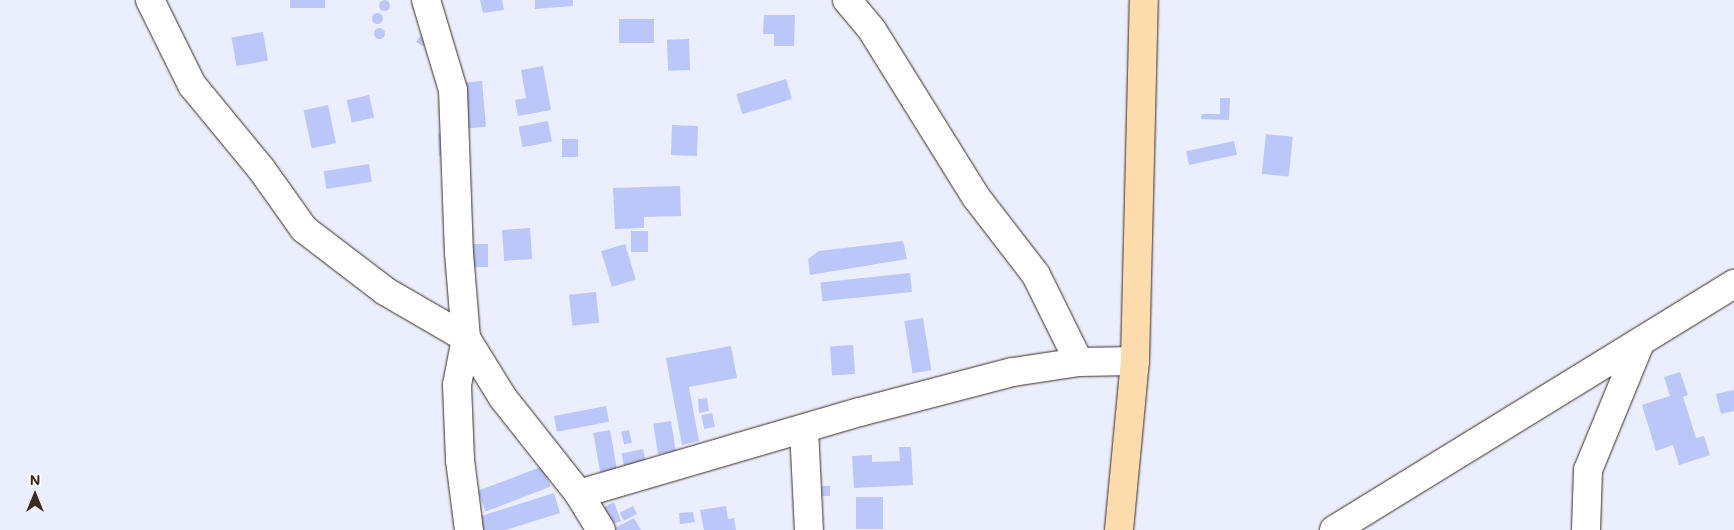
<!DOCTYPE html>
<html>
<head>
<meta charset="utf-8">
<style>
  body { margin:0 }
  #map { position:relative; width:1734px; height:530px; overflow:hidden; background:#ebeefd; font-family:Mali,sans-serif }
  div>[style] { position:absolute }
  .building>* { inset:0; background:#bbc7f8; transform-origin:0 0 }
  .round { border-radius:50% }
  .roads { filter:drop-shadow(0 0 1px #3b2a1e) drop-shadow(0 0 1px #3b2a1e) }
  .minor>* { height:28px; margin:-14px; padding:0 14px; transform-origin:14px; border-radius:14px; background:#fff }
  .major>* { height:28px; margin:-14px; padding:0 14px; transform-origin:14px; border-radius:14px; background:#fcdcac }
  span { translate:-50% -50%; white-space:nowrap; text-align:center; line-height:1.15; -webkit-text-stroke:4px #fff; paint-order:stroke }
  .north { position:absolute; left:10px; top:470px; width:50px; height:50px; -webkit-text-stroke:4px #fff; paint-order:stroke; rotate:0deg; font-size:14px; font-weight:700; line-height:20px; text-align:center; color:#3b2a1e }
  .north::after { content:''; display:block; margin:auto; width:18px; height:22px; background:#3b2a1e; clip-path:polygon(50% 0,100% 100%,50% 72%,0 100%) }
</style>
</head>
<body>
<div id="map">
  <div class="building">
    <div class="round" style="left:378.5px;top:-0.5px;width:11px;height:11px"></div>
    <div style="left:290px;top:0;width:35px;height:8px"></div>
    <div style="clip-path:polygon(480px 0,502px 0,504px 10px,483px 13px)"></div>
    <div style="clip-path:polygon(535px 0,573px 0,573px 6px,535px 9px)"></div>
    <div class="round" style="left:371.5px;top:12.5px;width:11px;height:11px"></div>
    <div style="clip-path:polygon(764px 15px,795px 15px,794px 46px,774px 46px,774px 34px,763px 34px)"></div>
    <div style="left:619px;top:19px;width:35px;height:24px"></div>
    <div class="round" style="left:373.5px;top:27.5px;width:11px;height:11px"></div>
    <div style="left:263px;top:32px;width:29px;height:32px;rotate:80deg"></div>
    <div style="clip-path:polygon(421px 35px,426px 36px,427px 44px,423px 46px,416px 42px)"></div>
    <div style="left:689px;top:39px;width:31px;height:22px;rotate:88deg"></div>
    <div style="clip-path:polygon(543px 66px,551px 110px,518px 116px,515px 100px,526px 98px,521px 70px)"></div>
    <div style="left:786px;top:79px;width:21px;height:52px;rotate:73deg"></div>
    <div style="left:482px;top:81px;width:46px;height:25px;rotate:85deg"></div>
    <div style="left:369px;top:95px;width:23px;height:23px;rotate:77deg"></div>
    <div style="clip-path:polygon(1220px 98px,1230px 98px,1229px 120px,1201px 119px,1202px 114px,1220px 114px)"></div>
    <div style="left:328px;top:105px;width:39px;height:25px;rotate:78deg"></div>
    <div style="left:548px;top:121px;width:21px;height:30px;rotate:79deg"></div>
    <div style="left:672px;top:125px;width:26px;height:30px;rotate:2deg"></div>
    <div style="left:450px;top:133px;width:23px;height:12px;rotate:88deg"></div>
    <div style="left:1266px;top:134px;width:27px;height:40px;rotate:6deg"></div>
    <div style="left:562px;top:139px;width:16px;height:18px"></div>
    <div style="left:1234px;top:141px;width:14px;height:49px;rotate:78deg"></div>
    <div style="left:369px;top:164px;width:18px;height:46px;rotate:81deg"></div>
    <div style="clip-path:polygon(680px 186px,681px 216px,644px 217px,644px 228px,615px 229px,613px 188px)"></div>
    <div style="left:530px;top:228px;width:31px;height:28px;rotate:86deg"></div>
    <div style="left:631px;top:231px;width:17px;height:21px"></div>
    <div style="clip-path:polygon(903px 241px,907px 259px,810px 275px,808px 259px,819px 251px)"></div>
    <div style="left:488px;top:244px;width:23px;height:19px;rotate:90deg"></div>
    <div style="left:625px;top:244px;width:37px;height:25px;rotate:73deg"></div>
    <div style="left:910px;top:273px;width:19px;height:90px;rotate:84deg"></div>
    <div style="left:596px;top:292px;width:31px;height:27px;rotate:84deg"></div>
    <div style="left:923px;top:318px;width:53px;height:19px;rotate:81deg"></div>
    <div style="left:853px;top:345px;width:29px;height:23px;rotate:86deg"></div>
    <div style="clip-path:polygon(731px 346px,737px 378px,689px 387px,699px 441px,682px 445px,666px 358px)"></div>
    <div style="clip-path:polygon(1680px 372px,1688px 395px,1683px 397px,1696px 438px,1704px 436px,1710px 455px,1679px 465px,1673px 445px,1656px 451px,1642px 405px,1670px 396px,1664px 377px)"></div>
    <div style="clip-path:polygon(1734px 390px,1734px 411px,1721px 414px,1716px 394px)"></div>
    <div style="clip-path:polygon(707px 398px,709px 411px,699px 413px,698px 399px)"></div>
    <div style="left:606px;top:406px;width:16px;height:53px;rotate:79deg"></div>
    <div style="left:712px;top:413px;width:14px;height:11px;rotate:78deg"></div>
    <div style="left:671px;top:421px;width:31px;height:18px;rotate:81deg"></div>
    <div style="left:610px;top:430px;width:40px;height:17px;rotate:80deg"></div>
    <div style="left:629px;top:430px;width:13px;height:8px;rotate:77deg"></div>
    <div style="clip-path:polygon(899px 447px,911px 447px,913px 485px,854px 488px,852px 456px,872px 455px,872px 462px,900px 461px)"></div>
    <div style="left:643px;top:449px;width:14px;height:22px;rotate:78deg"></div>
    <div style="left:543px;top:466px;width:22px;height:70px;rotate:69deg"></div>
    <div style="left:821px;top:486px;width:9px;height:10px"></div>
    <div style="clip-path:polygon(554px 493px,560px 513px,506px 530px,482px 530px,478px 517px)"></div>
    <div style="left:856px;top:497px;width:27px;height:32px"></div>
    <div style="clip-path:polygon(614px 502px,621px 521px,609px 525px,602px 508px)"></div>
    <div style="left:633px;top:506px;width:9px;height:15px;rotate:63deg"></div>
    <div style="clip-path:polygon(726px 506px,728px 519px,734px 518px,736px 530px,704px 530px,700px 510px)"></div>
    <div style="clip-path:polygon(693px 512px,695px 522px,680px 524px,679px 513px)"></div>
    <div style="clip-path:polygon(634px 518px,641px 530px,616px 530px,615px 528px)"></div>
  </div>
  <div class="roads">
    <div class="minor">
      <div style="left:150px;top:0;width:95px;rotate:63.7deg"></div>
      <div style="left:192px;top:85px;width:110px;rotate:50.5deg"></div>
      <div style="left:262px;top:170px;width:72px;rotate:54.6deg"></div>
      <div style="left:304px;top:229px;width:102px;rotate:37.4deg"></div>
      <div style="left:385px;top:291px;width:94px;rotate:30.1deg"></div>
      <div style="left:466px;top:338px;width:70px;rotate:58.3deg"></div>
      <div style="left:503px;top:398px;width:122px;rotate:51.6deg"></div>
      <div style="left:579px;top:494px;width:293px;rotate:-16.3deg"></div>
      <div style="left:860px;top:412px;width:158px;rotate:-14.7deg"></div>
      <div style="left:1013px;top:372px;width:67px;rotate:-8.6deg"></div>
      <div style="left:1079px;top:362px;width:56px;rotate:-1deg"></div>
      <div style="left:426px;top:0;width:94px;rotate:73.3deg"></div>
      <div style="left:453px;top:90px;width:163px;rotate:87.9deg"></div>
      <div style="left:459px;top:253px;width:85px;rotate:85.3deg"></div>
      <div style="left:466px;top:338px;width:48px;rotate:100.8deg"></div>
      <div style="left:457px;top:385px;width:75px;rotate:87.7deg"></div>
      <div style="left:460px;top:460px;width:71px;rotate:82.7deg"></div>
      <div style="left:847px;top:0;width:39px;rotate:50deg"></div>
      <div style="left:872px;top:30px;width:197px;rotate:58.1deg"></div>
      <div style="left:976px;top:197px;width:98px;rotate:52.4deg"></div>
      <div style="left:1036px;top:275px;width:97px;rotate:63.7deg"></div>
      <div style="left:804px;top:429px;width:101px;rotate:87.2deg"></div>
      <div style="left:579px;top:494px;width:42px;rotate:58.6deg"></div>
      <div style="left:1334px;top:530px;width:470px;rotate:-31.6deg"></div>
      <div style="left:1586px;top:530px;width:60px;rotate:-88.1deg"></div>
      <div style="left:1588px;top:470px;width:137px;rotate:-67.7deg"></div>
    </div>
    <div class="major">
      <div style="left:1119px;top:530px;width:170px;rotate:-84.6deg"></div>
      <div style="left:1135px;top:361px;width:361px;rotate:-88.6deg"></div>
    </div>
  </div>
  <div class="north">N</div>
</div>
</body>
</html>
